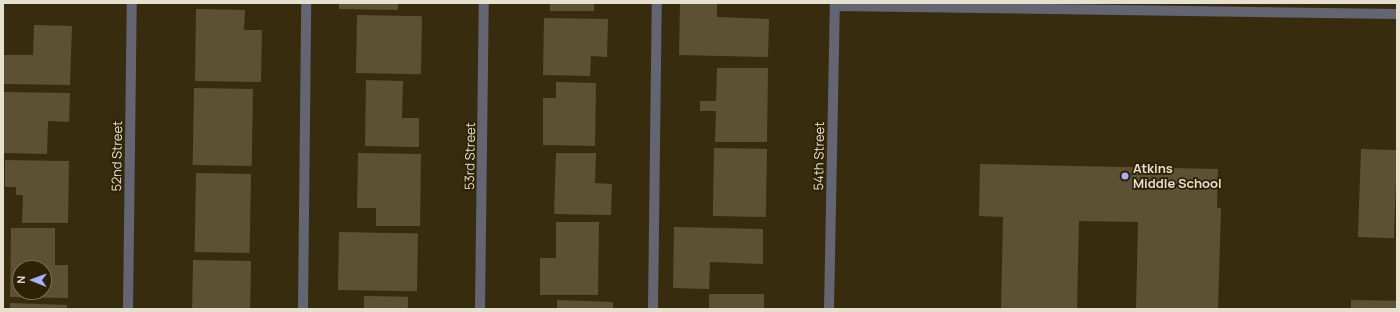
<!DOCTYPE html>
<html>
<head>
<meta charset="utf-8">
<style>
  body { margin:0 }
  #map { position:relative; width:1400px; height:312px; overflow:hidden; background:#372d0e; font-family:Manrope,sans-serif }
  div>[style] { position:absolute }
  .building>* { inset:0; background:#5c5233; transform-origin:0 0 }
  .lane>* { height:10px; margin:-5px; padding:0 5px; transform-origin:5px; border-radius:5px; background:#636573 }
  .street>* { height:10px; margin:-5px; padding:0 5px; transform-origin:5px; border-radius:5px; background:#636573 }
  .dots>* { width:11px; height:11px; translate:-50% -50%; box-sizing:border-box; border:2px solid #2d2304; border-radius:50% }
  span { translate:-50% -50%; white-space:nowrap; text-align:center; line-height:1.15; -webkit-text-stroke:3.5px #2d2304; paint-order:stroke }
  .street-label { font-size:13px; color:#e6e1cf }
  .poi-label { font-size:13px; color:#e6e1cf; font-weight:700 }
  .left { translate:0 -50%; text-align:left }
  .frame { position:absolute; inset:0; border:4px solid #e6e1cf; pointer-events:none }
  .north { position:absolute; left:12px; top:260px; width:40px; height:40px; box-sizing:border-box; background:#2d2304; border:1px solid #776f55; border-radius:50%; rotate:271deg; font-size:11px; font-weight:700; line-height:16px; text-align:center; color:#e6e1cf }
  .north::after { content:''; display:block; margin:auto; width:14px; height:18px; background:#a9b0fc; clip-path:polygon(50% 0,100% 100%,50% 72%,0 100%) }
</style>
</head>
<body>
<div id="map">
  <div class="building">
    <div style="clip-path:polygon(339px 3px,398px 3px,398px 10px,339px 9px)"></div>
    <div style="left:550px;top:3px;width:44px;height:8px"></div>
    <div style="clip-path:polygon(680px 3px,717px 3px,717px 17px,769px 19px,768px 57px,679px 55px)"></div>
    <div style="clip-path:polygon(196px 9px,245px 10px,244px 30px,262px 30px,261px 82px,195px 81px)"></div>
    <div style="left:357px;top:15px;width:65px;height:58px;rotate:1deg"></div>
    <div style="clip-path:polygon(544px 18px,608px 19px,607px 57px,591px 56px,590px 76px,543px 75px)"></div>
    <div style="clip-path:polygon(34px 25px,72px 26px,70px 85px,3px 84px,3px 55px,33px 55px)"></div>
    <div style="clip-path:polygon(717px 68px,768px 68px,767px 142px,715px 142px,716px 111px,700px 111px,700px 101px,716px 101px)"></div>
    <div style="clip-path:polygon(366px 80px,403px 81px,402px 118px,419px 118px,419px 147px,365px 146px)"></div>
    <div style="clip-path:polygon(556px 82px,596px 83px,595px 146px,543px 145px,543px 98px,556px 98px)"></div>
    <div style="left:194px;top:88px;width:59px;height:77px;rotate:1deg"></div>
    <div style="clip-path:polygon(3px 92px,70px 93px,69px 122px,48px 121px,47px 154px,3px 153px)"></div>
    <div style="left:714px;top:148px;width:53px;height:68px;rotate:1deg"></div>
    <div style="left:1361px;top:149px;width:36px;height:88px;rotate:2deg"></div>
    <div style="clip-path:polygon(358px 153px,421px 154px,420px 226px,376px 226px,376px 208px,357px 208px)"></div>
    <div style="clip-path:polygon(556px 153px,596px 153px,595px 183px,612px 184px,611px 215px,554px 214px)"></div>
    <div style="clip-path:polygon(5px 160px,69px 161px,68px 223px,22px 223px,23px 195px,16px 195px,16px 187px,5px 187px)"></div>
    <div style="clip-path:polygon(980px 164px,1218px 169px,1217px 208px,1221px 208px,1218px 309px,1136px 309px,1138px 222px,1079px 221px,1077px 309px,1001px 309px,1003px 217px,979px 216px)"></div>
    <div style="left:196px;top:173px;width:55px;height:79px;rotate:1deg"></div>
    <div style="clip-path:polygon(556px 222px,599px 222px,598px 295px,540px 295px,540px 258px,556px 258px)"></div>
    <div style="clip-path:polygon(674px 227px,763px 229px,763px 264px,710px 262px,709px 289px,673px 288px)"></div>
    <div style="clip-path:polygon(evenodd,11px 228px,55px 228px,55px 265px,68px 265px,68px 298px,10px 297px,11px 228px,20px 268px,44px 268px,44px 292px,20px 292px,20px 268px)"></div>
    <div style="left:339px;top:232px;width:79px;height:58px;rotate:1deg"></div>
    <div style="left:193px;top:260px;width:58px;height:49px;rotate:1deg"></div>
    <div style="left:709px;top:294px;width:55px;height:15px"></div>
    <div style="left:364px;top:296px;width:44px;height:13px;rotate:1deg"></div>
    <div style="clip-path:polygon(557px 300px,613px 302px,613px 309px,557px 309px)"></div>
    <div style="left:1351px;top:300px;width:46px;height:9px;rotate:1deg"></div>
    <div style="clip-path:polygon(10px 303px,67px 305px,67px 309px,10px 309px)"></div>
  </div>
  <div class="lane">
    <div style="left:303px;top:309px;width:306px;rotate:-89.4deg"></div>
    <div style="left:653px;top:309px;width:306px;rotate:-89.3deg"></div>
  </div>
  <div class="street">
    <div style="left:835px;top:6px;width:562px;rotate:0.82deg"></div>
    <div style="left:128px;top:309px;width:306px;rotate:-89.3deg"></div>
    <div style="left:480px;top:309px;width:306px;rotate:-89.3deg"></div>
    <div style="left:829px;top:309px;width:306px;rotate:-88.9deg"></div>
  </div>
  <div class="dots">
    <div style="left:1125px;top:176px;background:#a9b0fc"></div>
  </div>
  <div class="street-label">
    <span style="left:117px;top:156px;rotate:-89deg">52nd Street</span>
    <span style="left:470px;top:156px;rotate:-89deg">53rd Street</span>
    <span style="left:819px;top:156px;rotate:-89deg">54th Street</span>
  </div>
  <div class="poi-label">
    <span class="left" style="left:1133px;top:176px">Atkins<br>Middle School</span>
  </div>
  <div class="frame"></div>
  <div class="north">N</div>
</div>
</body>
</html>
